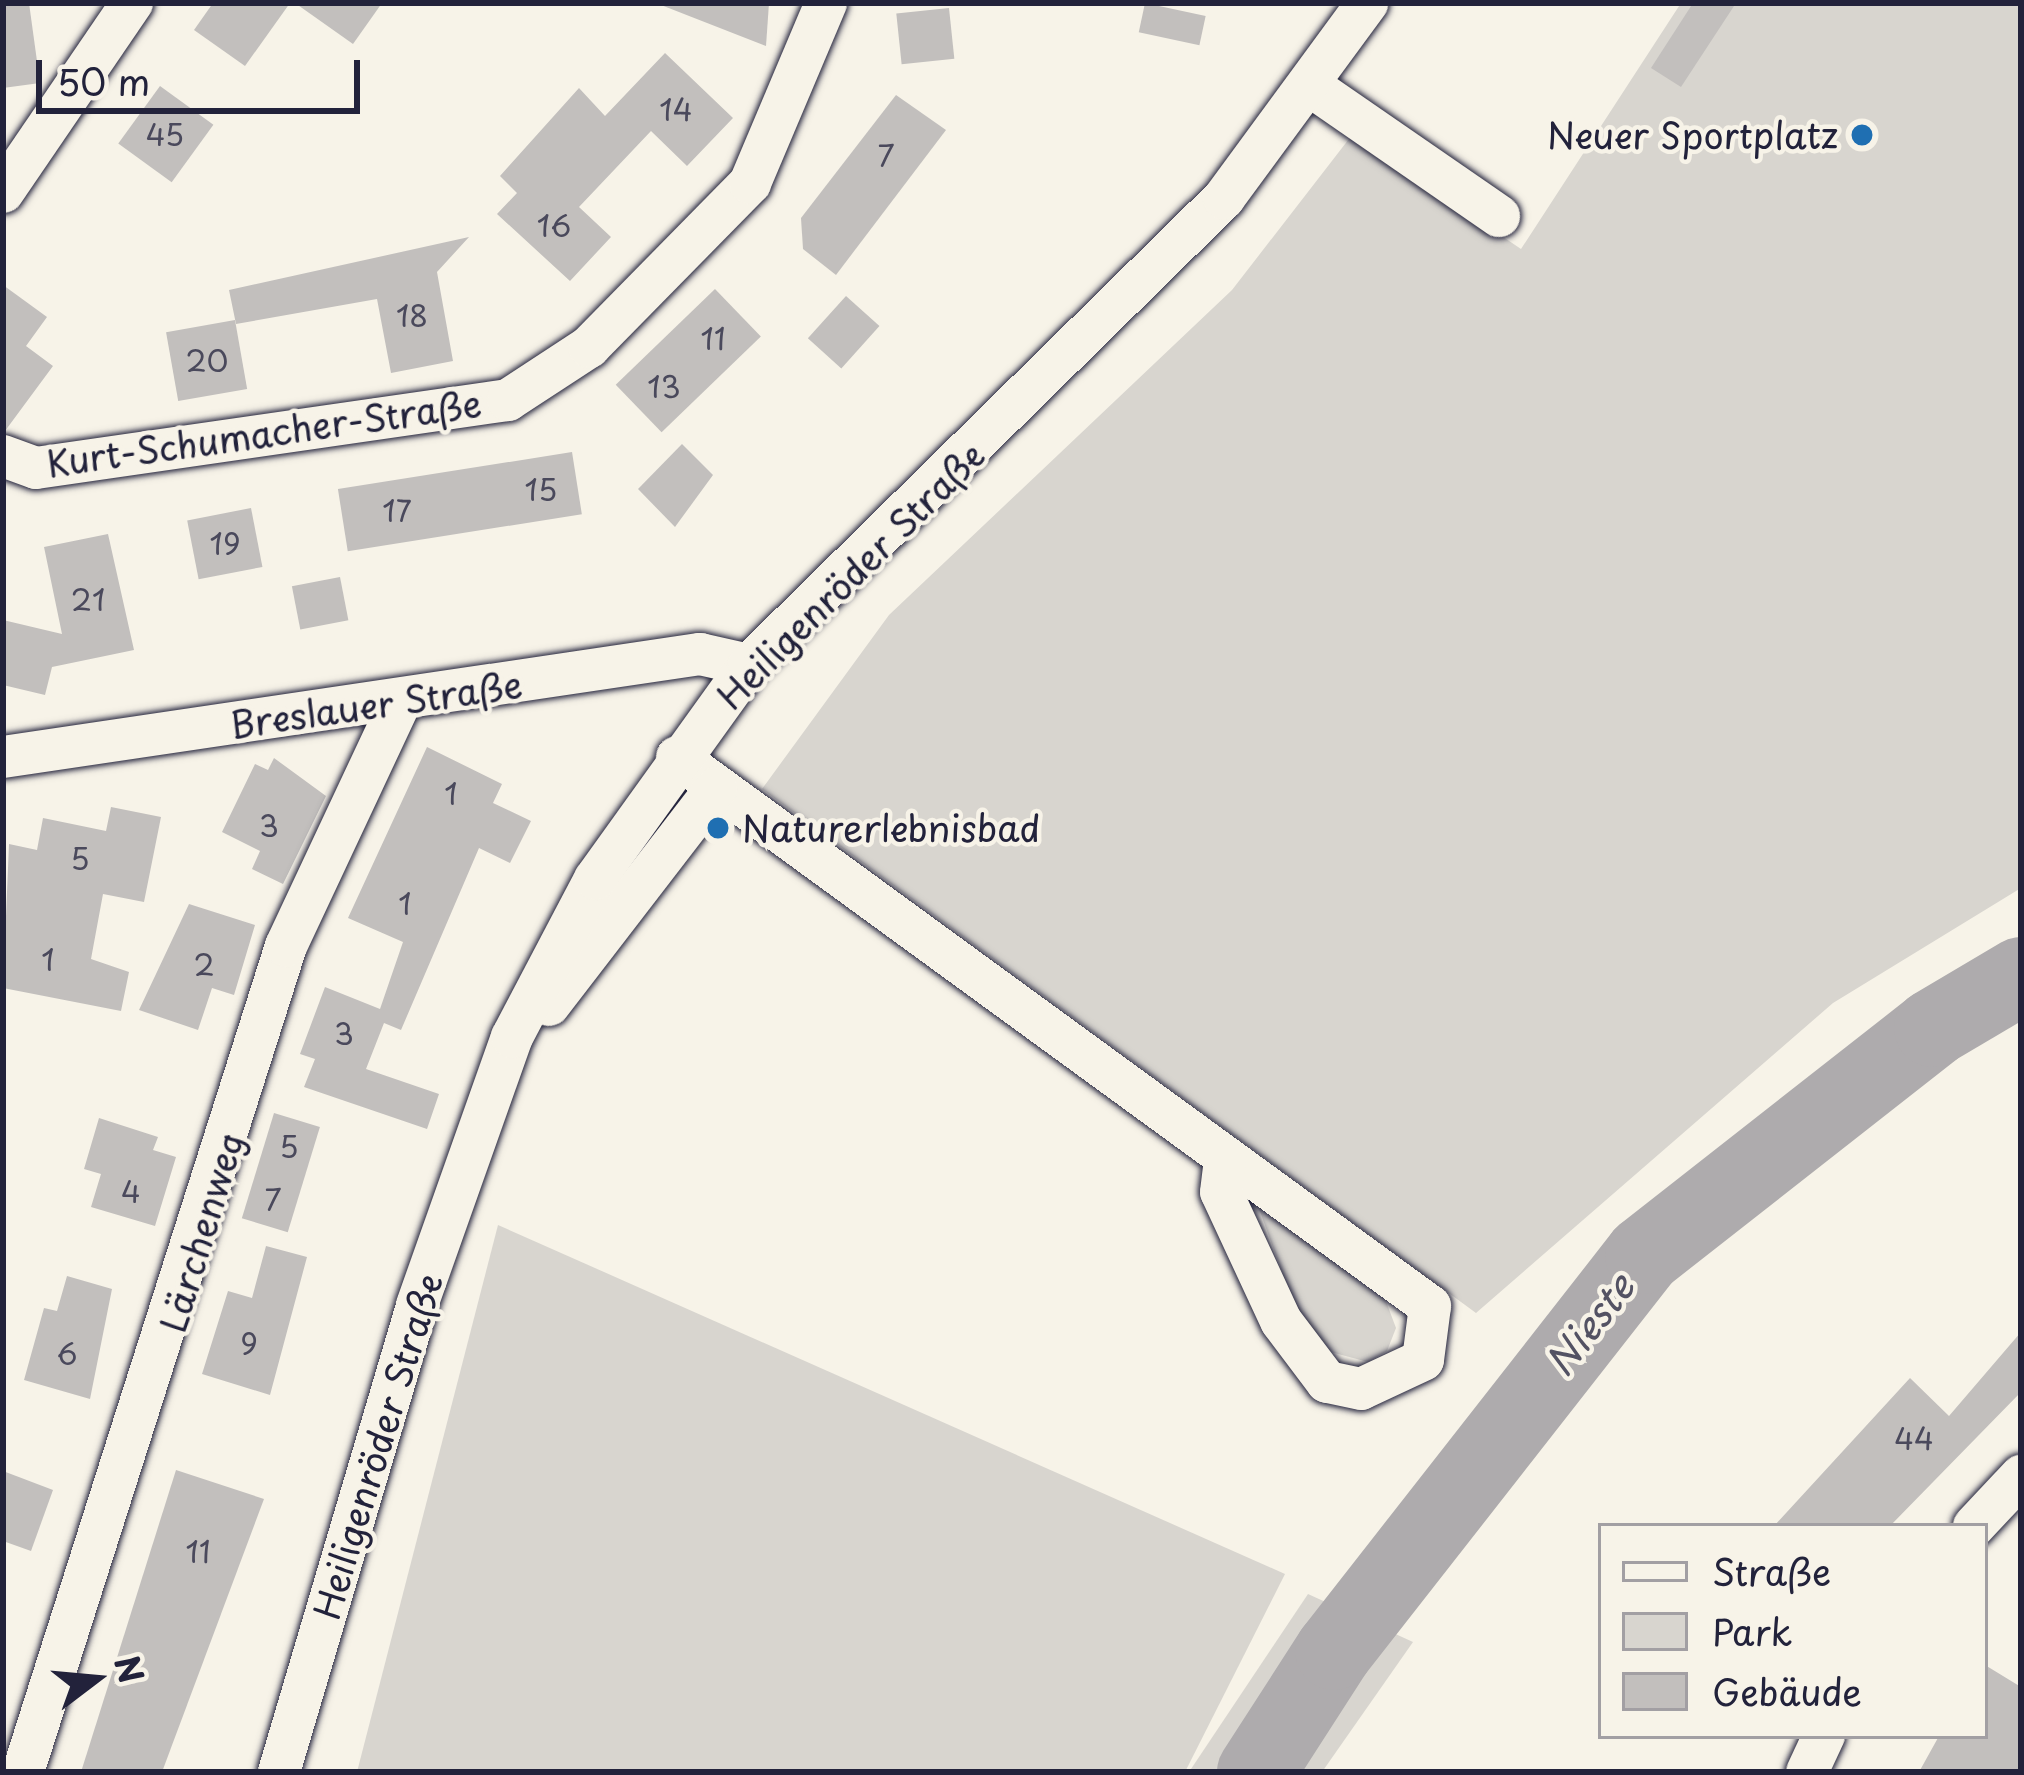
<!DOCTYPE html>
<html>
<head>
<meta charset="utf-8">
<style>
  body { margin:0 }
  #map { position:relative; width:2024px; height:1775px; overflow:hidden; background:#f7f3e8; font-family:"Playpen Sans",sans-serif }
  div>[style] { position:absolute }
  .green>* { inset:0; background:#d8d5cf }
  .river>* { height:78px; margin:-39px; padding:0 39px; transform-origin:39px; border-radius:39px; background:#aeabad }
  .building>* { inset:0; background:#c2bfbd; transform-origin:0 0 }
  .roads { filter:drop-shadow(0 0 3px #22223b) drop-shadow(0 0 3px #22223b) }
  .minor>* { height:42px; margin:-21px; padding:0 21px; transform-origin:21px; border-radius:21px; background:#f7f3e8 }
  .dots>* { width:33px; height:33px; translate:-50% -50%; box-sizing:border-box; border:6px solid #f7f3e8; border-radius:50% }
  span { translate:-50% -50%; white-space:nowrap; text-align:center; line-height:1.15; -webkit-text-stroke:9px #f7f3e8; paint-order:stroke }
  .number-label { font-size:30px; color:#4a495c }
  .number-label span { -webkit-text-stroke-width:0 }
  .poi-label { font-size:36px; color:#22223b }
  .right { translate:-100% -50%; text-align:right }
  .left { translate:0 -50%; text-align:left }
  .street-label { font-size:36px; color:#22223b }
  .water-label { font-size:39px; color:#535263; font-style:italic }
  .frame { position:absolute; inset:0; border:6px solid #22223b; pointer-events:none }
  .legend { position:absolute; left:1598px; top:1523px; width:390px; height:216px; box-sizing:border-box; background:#f7f3e8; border:3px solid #a29fa3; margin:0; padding:15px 21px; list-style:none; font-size:36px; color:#22223b }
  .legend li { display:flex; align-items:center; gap:24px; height:60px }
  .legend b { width:60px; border:3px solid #a29fa3 }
  .north { position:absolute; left:36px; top:1619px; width:120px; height:120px; -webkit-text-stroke:9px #f7f3e8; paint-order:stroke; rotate:74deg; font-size:33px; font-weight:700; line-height:48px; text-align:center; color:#22223b }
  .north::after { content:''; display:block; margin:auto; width:42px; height:54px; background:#22223b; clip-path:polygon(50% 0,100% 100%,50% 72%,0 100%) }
  .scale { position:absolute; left:36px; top:60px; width:324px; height:54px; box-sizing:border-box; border:6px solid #22223b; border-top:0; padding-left:15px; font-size:36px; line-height:42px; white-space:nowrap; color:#22223b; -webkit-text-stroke:9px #f7f3e8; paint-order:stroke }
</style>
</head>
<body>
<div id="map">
  <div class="green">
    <div style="clip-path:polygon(1681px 3px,2021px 3px,2021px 888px,1833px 1003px,1476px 1313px,762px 789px,889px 615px,1232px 290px,1352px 135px,1521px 249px)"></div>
    <div style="clip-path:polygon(1254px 1195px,1381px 1288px,1396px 1328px,1387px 1351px,1368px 1362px,1327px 1351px,1294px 1305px)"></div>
    <div style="clip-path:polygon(498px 1225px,1285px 1574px,1185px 1772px,357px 1772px)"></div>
    <div style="clip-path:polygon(1308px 1594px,1413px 1642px,1322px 1772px,1189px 1772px)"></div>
  </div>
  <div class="river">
    <div style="left:1256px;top:1772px;width:144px;rotate:-57.2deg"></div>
    <div style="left:1334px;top:1651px;width:503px;rotate:-51.95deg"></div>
    <div style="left:1644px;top:1255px;width:367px;rotate:-38.1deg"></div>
    <div style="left:1933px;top:1028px;width:102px;rotate:-30.6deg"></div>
  </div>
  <div class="building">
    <div style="clip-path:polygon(3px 3px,29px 3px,40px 83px,3px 88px)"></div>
    <div style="clip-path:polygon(213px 3px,290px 3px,245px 66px,194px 30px)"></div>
    <div style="clip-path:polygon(295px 3px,382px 3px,353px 44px)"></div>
    <div style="clip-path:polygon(661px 3px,769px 3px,766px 46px,661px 5px)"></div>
    <div style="left:1145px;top:3px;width:62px;height:30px;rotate:12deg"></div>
    <div style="clip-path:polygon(1693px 3px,1736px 3px,1681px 87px,1651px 68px)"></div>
    <div style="left:949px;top:8px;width:51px;height:53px;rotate:84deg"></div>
    <div style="clip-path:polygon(665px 53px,733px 118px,687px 166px,651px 131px,579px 207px,611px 237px,570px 281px,497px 214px,517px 193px,500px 176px,579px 88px,605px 116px)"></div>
    <div style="left:160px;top:86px;width:66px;height:71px;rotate:36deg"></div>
    <div style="clip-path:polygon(896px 95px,946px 130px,836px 275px,803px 249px,801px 218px)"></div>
    <div style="clip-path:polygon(469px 237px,437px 272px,453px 361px,391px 373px,377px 299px,236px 324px,229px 290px)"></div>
    <div style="clip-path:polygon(3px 285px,47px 317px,26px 346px,53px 366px,5px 431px)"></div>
    <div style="left:715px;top:289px;width:66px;height:138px;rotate:46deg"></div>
    <div style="left:846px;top:296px;width:45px;height:57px;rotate:42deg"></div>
    <div style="left:235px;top:320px;width:70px;height:70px;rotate:80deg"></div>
    <div style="clip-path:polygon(682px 444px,713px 475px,675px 527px,638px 489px)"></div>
    <div style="left:572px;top:452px;width:63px;height:237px;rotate:81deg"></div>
    <div style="left:251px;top:508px;width:60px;height:65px;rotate:79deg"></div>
    <div style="clip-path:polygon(108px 534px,134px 650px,52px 667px,45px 695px,3px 685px,3px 620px,62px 634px,44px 547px)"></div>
    <div style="left:340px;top:577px;width:44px;height:49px;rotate:79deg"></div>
    <div style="clip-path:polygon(427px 747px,502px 784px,493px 803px,531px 821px,510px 863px,479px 848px,401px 1030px,384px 1023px,366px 1069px,439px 1094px,427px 1129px,304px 1087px,315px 1059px,300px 1054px,325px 987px,380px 1009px,403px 942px,348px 918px)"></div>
    <div style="clip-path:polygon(274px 758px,326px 796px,283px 884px,252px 869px,260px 851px,222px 832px,255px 764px,268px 770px)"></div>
    <div style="clip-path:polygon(111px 807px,161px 817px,144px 902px,103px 894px,91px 959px,129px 972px,121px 1011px,3px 988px,9px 844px,37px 850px,43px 818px,106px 831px)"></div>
    <div style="clip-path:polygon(189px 904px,255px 925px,234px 995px,212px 988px,198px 1030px,139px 1010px)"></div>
    <div style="left:274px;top:1113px;width:48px;height:110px;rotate:17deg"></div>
    <div style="clip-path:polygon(99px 1118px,158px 1137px,153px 1150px,176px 1157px,155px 1226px,91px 1207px,101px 1174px,84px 1169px)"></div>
    <div style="clip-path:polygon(266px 1246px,307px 1257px,270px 1395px,202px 1374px,228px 1291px,252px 1298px)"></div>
    <div style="clip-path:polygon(67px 1276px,112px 1289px,90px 1399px,24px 1380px,44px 1308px,57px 1311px)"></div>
    <div style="clip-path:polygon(2021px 1332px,2021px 1392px,1890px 1526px,1774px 1526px,1910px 1378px,1949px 1416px)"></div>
    <div style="clip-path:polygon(176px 1470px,264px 1499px,162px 1772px,81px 1772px)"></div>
    <div style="clip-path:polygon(3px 1471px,53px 1490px,31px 1551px,3px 1541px)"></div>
    <div style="clip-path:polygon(1985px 1665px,2021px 1687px,2021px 1772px,1919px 1772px,1939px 1736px,1985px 1736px)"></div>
  </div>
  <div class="roads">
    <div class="minor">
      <div style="left:1309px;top:85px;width:231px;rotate:34.6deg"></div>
      <div style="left:3px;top:192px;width:229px;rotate:-55.7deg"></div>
      <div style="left:3px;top:456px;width:35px;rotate:20deg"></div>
      <div style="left:36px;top:468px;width:477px;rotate:-8.2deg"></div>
      <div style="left:508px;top:400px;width:97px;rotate:-33.2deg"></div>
      <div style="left:589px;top:347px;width:230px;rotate:-45.5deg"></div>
      <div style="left:750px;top:183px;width:195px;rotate:-67.1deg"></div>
      <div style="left:3px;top:757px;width:705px;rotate:-8.41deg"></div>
      <div style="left:700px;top:654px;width:50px;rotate:12.7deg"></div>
      <div style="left:677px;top:757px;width:932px;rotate:36.1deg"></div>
      <div style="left:1430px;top:1306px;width:54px;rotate:97.4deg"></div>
      <div style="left:1423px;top:1360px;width:68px;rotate:154.9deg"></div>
      <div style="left:1361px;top:1389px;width:35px;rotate:-168deg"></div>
      <div style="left:1327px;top:1382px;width:76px;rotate:-127deg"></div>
      <div style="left:1281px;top:1321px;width:142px;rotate:-114.9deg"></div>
      <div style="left:1221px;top:1192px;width:35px;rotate:-83deg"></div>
      <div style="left:549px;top:1005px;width:274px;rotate:-52.4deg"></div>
      <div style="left:1974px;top:1526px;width:69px;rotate:-46.8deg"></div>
      <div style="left:23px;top:1772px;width:867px;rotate:-72.34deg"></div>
      <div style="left:286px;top:946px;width:271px;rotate:-64.9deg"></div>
      <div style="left:279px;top:1772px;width:487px;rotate:-73.5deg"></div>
      <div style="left:417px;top:1305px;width:284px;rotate:-70.5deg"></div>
      <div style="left:512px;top:1037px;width:178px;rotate:-62.3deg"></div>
      <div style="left:595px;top:879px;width:264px;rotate:-54.3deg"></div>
      <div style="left:749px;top:665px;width:666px;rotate:-44.51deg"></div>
      <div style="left:1224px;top:198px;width:242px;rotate:-53.7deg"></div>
      <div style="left:1807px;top:1772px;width:40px;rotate:-65deg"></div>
    </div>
  </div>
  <div class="dots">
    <div style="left:1862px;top:135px;background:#1f6fb2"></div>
    <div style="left:718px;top:828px;background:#1f6fb2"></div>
  </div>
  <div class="number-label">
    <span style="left:676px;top:109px">14</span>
    <span style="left:165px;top:134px">45</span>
    <span style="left:886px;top:155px">7</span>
    <span style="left:554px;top:225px">16</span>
    <span style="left:412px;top:315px">18</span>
    <span style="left:713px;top:338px">11</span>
    <span style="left:207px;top:360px">20</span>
    <span style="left:664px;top:386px">13</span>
    <span style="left:541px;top:489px">15</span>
    <span style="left:397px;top:510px">17</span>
    <span style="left:225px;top:543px">19</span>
    <span style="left:88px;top:599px">21</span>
    <span style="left:451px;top:793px">1</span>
    <span style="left:269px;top:825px">3</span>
    <span style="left:80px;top:858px">5</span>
    <span style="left:405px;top:903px">1</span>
    <span style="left:48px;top:959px">1</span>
    <span style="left:204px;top:964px">2</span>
    <span style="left:344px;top:1033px">3</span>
    <span style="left:289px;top:1146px">5</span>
    <span style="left:131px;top:1191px">4</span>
    <span style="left:273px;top:1199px">7</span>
    <span style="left:249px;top:1343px">9</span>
    <span style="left:67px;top:1353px">6</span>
    <span style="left:1914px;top:1438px">44</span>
    <span style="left:198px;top:1551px">11</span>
  </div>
  <div class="poi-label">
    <span class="right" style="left:1838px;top:135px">Neuer Sportplatz</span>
    <span class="left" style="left:742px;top:828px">Naturerlebnisbad</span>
  </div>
  <div class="street-label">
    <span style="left:264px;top:433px;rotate:-8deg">Kurt-Schumacher-Straße</span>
    <span style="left:850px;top:575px;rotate:-45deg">Heiligenröder Straße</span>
    <span style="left:376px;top:704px;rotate:-8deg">Breslauer Straße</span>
    <span style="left:201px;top:1232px;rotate:-73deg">Lärchenweg</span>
    <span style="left:377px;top:1446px;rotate:-73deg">Heiligenröder Straße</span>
  </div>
  <div class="water-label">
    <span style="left:1589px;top:1324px;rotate:-52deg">Nieste</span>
  </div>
  <div class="frame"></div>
  <ul class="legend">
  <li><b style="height:15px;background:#f7f3e8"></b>Straße</li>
  <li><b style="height:33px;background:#d8d5cf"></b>Park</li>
  <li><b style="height:33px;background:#c2bfbd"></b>Gebäude</li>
  </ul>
  <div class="north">N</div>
  <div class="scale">50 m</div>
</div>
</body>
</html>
